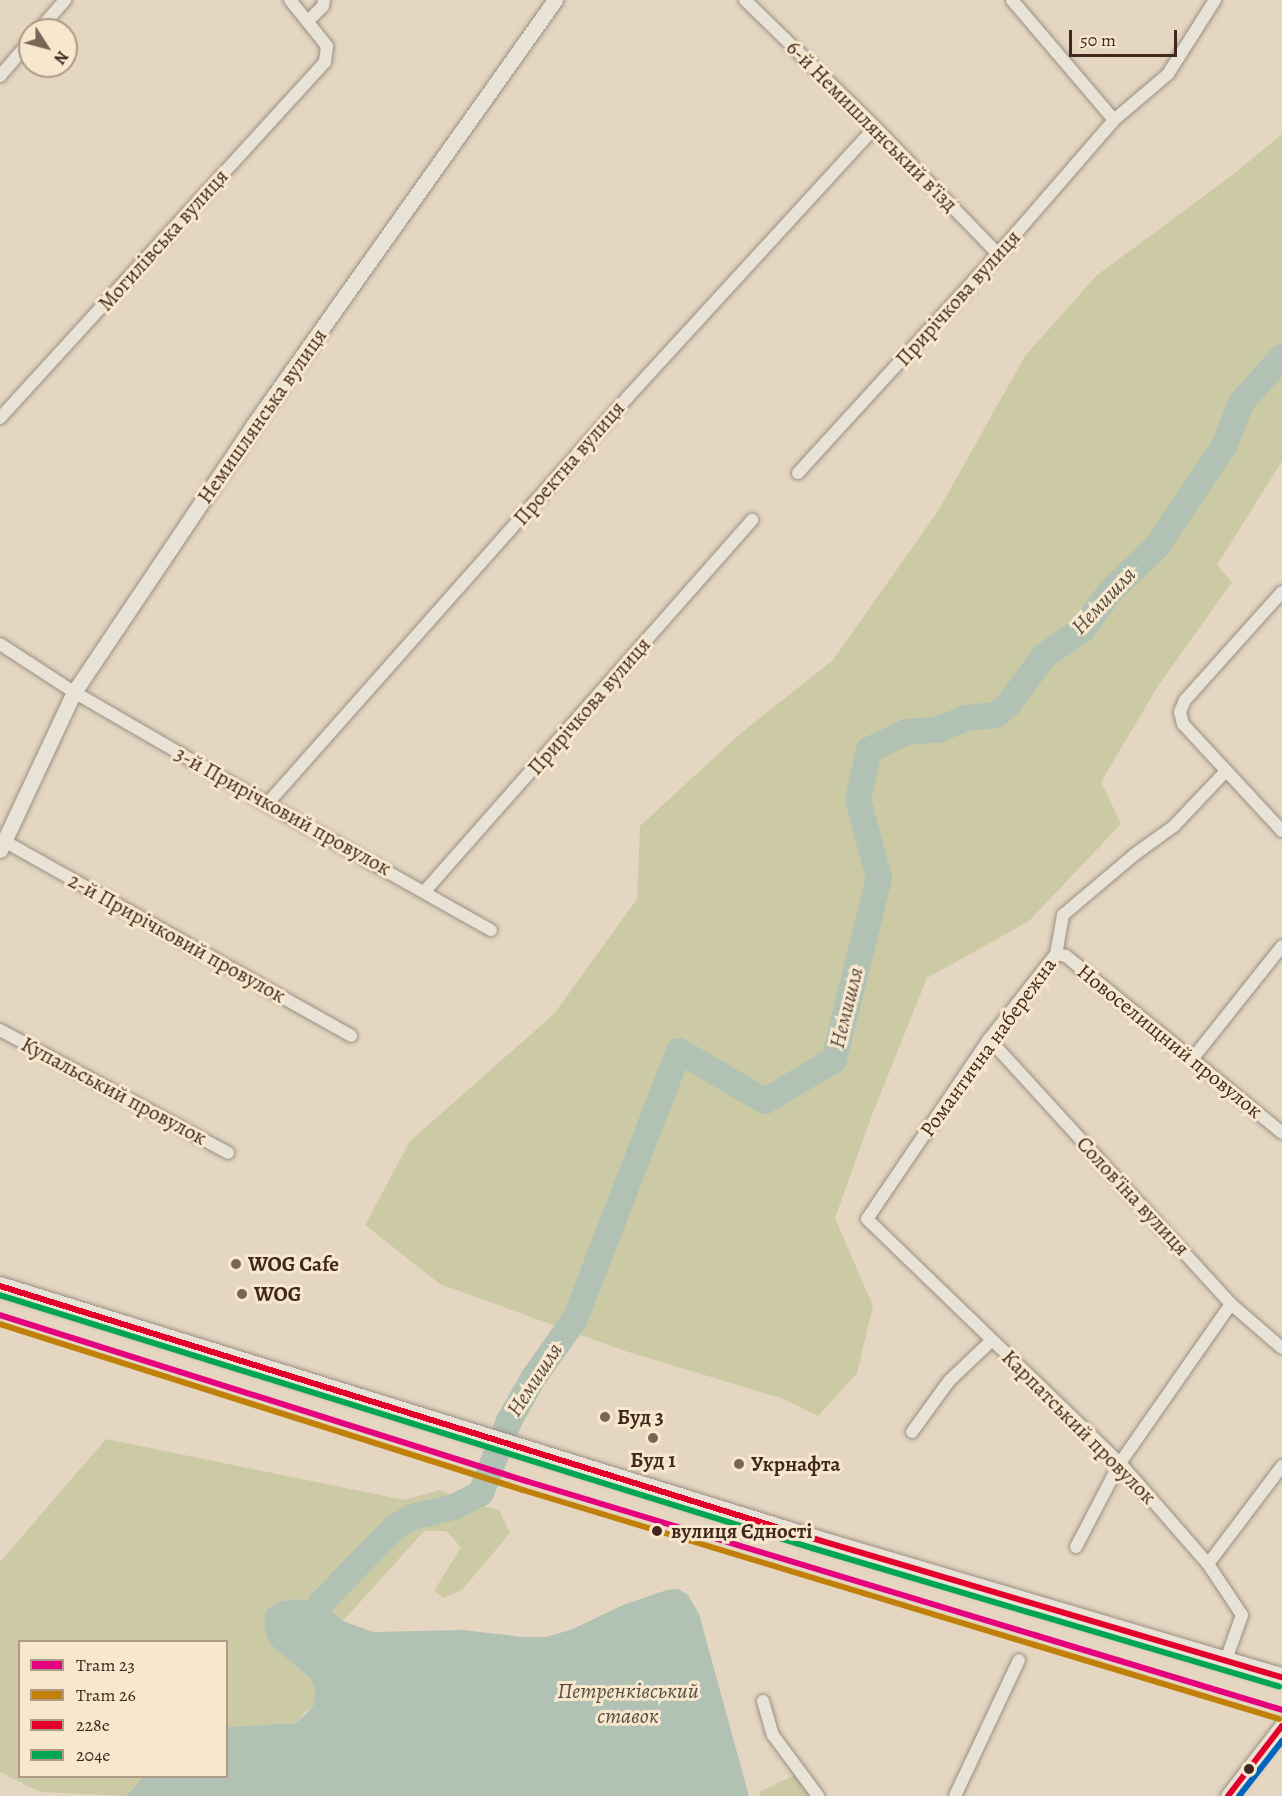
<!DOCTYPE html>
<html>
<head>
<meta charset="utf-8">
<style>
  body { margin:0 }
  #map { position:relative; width:1282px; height:1796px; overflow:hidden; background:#e4d6c1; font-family:Alegreya,serif }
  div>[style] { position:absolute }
  .green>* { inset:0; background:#cccaa4 }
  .water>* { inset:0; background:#b1c2b5 }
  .river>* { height:26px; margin:-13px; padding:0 13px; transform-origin:13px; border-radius:13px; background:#b1c2b5 }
  .roads { filter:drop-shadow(0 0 2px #9b9083) drop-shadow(0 0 2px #9b9083) }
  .minor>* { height:12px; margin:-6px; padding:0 6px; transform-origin:6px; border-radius:6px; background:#e8e2d7 }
  .tertiary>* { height:15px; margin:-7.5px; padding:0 7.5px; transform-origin:7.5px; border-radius:7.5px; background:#e8e2d7 }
  .secondary>* { height:18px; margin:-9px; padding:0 9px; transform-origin:9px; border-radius:9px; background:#e8e2d7 }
  .bus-1>* { height:6px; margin:-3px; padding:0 3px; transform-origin:3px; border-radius:3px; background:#e4002b }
  .bus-2>* { height:6px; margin:-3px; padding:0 3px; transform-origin:3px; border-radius:3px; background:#00a651 }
  .bus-3>* { height:6px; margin:-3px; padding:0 3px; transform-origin:3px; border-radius:3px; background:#0065bd }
  .tram-1>* { height:6px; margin:-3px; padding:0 3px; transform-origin:3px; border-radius:3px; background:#e5007d }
  .tram-2>* { height:6px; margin:-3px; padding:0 3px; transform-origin:3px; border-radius:3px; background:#c08009 }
  .dots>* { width:16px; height:16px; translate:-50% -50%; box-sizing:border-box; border:3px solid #f7e7cd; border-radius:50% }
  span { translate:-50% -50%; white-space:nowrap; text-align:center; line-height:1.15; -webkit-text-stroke:6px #f7e7cd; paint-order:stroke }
  .street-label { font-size:21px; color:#41271d }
  .poi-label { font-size:21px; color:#41271d; font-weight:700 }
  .left { translate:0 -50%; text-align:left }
  .stop-label { font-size:21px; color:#41271d; font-weight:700 }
  .water-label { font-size:22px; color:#584c42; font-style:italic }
  .legend { position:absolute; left:18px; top:1640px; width:210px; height:138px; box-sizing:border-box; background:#f7e7cd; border:2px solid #ae9a87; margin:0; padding:8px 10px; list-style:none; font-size:18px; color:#41271d }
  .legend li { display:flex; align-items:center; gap:12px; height:30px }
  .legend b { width:30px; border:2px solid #ae9a87 }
  .north { position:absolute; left:18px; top:18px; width:60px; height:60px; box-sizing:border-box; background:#f7e7cd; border:2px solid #ae9a87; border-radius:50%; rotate:126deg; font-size:16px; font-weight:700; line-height:24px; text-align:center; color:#41271d }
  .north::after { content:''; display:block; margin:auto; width:21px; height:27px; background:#7a6456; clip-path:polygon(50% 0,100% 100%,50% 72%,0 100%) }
  .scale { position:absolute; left:1069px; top:30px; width:108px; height:27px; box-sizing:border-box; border:3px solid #41271d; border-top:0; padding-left:8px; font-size:18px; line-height:21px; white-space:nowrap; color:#41271d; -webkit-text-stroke:4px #f7e7cd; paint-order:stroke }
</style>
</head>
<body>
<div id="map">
  <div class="green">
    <div style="clip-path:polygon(1282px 134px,1282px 461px,1217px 565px,1232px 582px,1158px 686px,1101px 782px,1121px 824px,1029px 921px,927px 978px,872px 1115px,835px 1218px,873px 1306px,857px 1373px,818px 1416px,784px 1399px,625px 1351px,440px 1284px,365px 1225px,410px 1141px,554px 1014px,637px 899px,640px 826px,741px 733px,833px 660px,938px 511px,1025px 356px,1096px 276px,1235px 173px)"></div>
    <div style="clip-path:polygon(106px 1439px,404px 1500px,440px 1490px,467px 1502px,499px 1510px,510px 1533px,462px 1590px,444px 1598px,434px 1591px,461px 1547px,446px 1531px,424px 1531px,343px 1621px,322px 1602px,295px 1599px,280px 1601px,270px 1644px,311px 1679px,315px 1692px,314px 1704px,295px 1723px,227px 1727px,226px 1642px,20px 1642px,20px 1776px,143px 1777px,126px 1796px,40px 1792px,0 1772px,0 1562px)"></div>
    <div style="clip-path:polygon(795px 1775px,811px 1796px,760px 1796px,759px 1792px)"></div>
  </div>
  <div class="water">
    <div style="clip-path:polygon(678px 1589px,688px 1595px,699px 1614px,749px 1796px,126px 1796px,143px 1777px,226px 1776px,227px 1727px,295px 1723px,306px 1714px,314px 1704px,315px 1692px,311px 1679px,270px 1644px,264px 1627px,265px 1612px,280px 1601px,295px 1599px,322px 1602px,343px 1621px,373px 1632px,463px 1630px,522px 1637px,546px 1637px,573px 1629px,623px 1605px,667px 1590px)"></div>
  </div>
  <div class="river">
    <div style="left:313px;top:1635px;width:18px;rotate:-90deg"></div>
    <div style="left:313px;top:1617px;width:17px;rotate:-59deg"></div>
    <div style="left:322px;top:1602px;width:105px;rotate:-45.8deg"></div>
    <div style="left:395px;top:1527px;width:20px;rotate:-30deg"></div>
    <div style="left:412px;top:1517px;width:43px;rotate:-13.4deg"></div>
    <div style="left:454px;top:1507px;width:30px;rotate:-27deg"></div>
    <div style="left:481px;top:1493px;width:77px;rotate:-68.7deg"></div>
    <div style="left:509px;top:1421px;width:51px;rotate:-60.4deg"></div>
    <div style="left:534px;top:1377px;width:71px;rotate:-54.7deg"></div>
    <div style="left:575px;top:1319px;width:287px;rotate:-68.8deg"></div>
    <div style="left:679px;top:1051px;width:99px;rotate:30.2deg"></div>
    <div style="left:765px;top:1101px;width:80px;rotate:-30.7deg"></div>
    <div style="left:834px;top:1060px;width:187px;rotate:-76.1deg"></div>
    <div style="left:879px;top:878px;width:81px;rotate:-105.1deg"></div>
    <div style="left:858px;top:800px;width:51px;rotate:-77.6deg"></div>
    <div style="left:869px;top:750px;width:41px;rotate:-25.9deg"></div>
    <div style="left:906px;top:732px;width:31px;rotate:-4deg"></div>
    <div style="left:937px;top:730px;width:32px;rotate:-22deg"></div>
    <div style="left:967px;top:718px;width:29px;rotate:-6deg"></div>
    <div style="left:996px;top:715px;width:16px;rotate:-40deg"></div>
    <div style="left:1008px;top:705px;width:61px;rotate:-53.7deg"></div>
    <div style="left:1044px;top:656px;width:47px;rotate:-34.7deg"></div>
    <div style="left:1083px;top:629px;width:44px;rotate:-54.2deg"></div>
    <div style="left:1109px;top:593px;width:67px;rotate:-44.4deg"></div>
    <div style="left:1157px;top:546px;width:120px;rotate:-56.2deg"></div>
    <div style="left:1224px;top:446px;width:46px;rotate:-68.4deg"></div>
    <div style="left:1241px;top:403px;width:62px;rotate:-48.3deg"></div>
  </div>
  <div class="roads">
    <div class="minor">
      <div style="left:745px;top:0;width:182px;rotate:44.3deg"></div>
      <div style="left:875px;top:127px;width:177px;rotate:45.9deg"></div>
      <div style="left:1012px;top:0;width:157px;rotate:49.6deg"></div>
      <div style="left:308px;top:21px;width:21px;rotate:-45deg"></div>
      <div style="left:323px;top:6px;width:6px;rotate:-81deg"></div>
      <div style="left:39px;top:30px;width:40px;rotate:-49deg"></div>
      <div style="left:0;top:76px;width:46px;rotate:-49.4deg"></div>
      <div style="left:0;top:418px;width:482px;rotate:-47.6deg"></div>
      <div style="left:325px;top:62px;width:16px;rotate:-83deg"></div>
      <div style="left:327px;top:46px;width:59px;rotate:-128.8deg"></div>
      <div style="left:798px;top:473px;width:297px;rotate:-47.6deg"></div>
      <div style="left:998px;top:254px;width:177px;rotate:-49.1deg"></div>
      <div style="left:1114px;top:120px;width:71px;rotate:-40.4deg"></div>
      <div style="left:1168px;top:74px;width:88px;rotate:-57.6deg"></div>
      <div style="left:1282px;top:592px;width:145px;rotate:131.9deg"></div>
      <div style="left:1185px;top:700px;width:13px;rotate:113deg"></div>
      <div style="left:1180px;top:712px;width:12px;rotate:76deg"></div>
      <div style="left:1183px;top:724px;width:146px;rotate:47.2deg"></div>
      <div style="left:0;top:644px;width:88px;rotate:33deg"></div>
      <div style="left:74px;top:692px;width:223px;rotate:30.1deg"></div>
      <div style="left:267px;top:804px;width:257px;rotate:29.4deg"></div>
      <div style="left:1226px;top:771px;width:76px;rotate:133.4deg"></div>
      <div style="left:1174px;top:826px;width:49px;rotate:144.1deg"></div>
      <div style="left:1134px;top:855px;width:93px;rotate:139.8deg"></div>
      <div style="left:1063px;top:915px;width:40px;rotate:100deg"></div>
      <div style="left:1056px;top:954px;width:108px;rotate:128.2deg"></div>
      <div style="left:989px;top:1039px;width:217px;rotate:124.1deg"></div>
      <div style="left:867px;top:1219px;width:351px;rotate:44deg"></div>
      <div style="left:1120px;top:1463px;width:134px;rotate:48.9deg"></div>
      <div style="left:1208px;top:1564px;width:61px;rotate:56.3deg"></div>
      <div style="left:1242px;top:1615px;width:48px;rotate:109.6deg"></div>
      <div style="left:267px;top:804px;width:543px;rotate:-48.44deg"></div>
      <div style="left:627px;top:398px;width:367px;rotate:-47.5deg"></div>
      <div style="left:4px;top:841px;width:398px;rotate:29.3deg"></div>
      <div style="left:425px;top:891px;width:495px;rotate:-48.6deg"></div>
      <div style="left:1056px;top:954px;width:10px;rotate:11deg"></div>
      <div style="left:1066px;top:956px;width:279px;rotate:39.3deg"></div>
      <div style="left:0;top:1030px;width:259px;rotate:28.3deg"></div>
      <div style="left:989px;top:1039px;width:359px;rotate:47.6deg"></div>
      <div style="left:1231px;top:1304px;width:67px;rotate:40.8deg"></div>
      <div style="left:1193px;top:1058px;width:143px;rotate:-51.5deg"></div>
      <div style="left:912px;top:1432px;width:63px;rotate:-54deg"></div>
      <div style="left:949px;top:1381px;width:59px;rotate:-43.6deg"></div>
      <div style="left:1076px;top:1547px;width:95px;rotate:-62.4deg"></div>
      <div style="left:1120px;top:1463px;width:194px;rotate:-55.1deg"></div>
      <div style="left:1208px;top:1564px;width:123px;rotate:-52.9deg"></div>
      <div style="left:763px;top:1701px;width:35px;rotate:74deg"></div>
      <div style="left:773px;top:1735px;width:76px;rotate:53.6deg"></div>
      <div style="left:955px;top:1796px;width:150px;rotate:-64.8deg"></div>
    </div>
    <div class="tertiary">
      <div style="left:0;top:850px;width:174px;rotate:-64.9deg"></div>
      <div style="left:74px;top:692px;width:323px;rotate:-56.1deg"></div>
      <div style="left:254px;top:424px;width:520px;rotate:-54.63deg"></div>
      <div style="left:1228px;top:1796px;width:88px;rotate:-52.4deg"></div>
    </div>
    <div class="secondary">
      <div style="left:0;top:1286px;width:853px;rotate:17.25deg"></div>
      <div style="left:815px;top:1539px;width:487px;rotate:16.5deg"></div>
    </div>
  </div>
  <div class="bus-1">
    <div style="left:0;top:1286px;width:853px;rotate:17.25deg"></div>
    <div style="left:815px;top:1539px;width:487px;rotate:16.5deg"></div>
    <div style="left:1228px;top:1796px;width:88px;rotate:-52.4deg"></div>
  </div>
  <div class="bus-2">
    <div style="left:0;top:1295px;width:851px;rotate:17.31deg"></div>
    <div style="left:812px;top:1548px;width:487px;rotate:16.5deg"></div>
  </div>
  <div class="bus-3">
    <div style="left:1239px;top:1796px;width:70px;rotate:-52deg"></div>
  </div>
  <div class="tram-1">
    <div style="left:0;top:1315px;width:552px;rotate:17.52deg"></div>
    <div style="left:526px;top:1481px;width:790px;rotate:16.85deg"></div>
  </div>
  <div class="tram-2">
    <div style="left:0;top:1324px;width:549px;rotate:17.61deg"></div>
    <div style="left:523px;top:1490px;width:790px;rotate:16.85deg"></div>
  </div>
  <div class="dots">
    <div style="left:236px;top:1264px;background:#7a6456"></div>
    <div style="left:242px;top:1294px;background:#7a6456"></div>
    <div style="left:605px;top:1417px;background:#7a6456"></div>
    <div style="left:653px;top:1438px;background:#7a6456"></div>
    <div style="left:739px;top:1464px;background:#7a6456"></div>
    <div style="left:657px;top:1531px;background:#41271d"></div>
    <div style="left:1249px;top:1769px;background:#41271d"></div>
  </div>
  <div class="street-label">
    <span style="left:872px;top:126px;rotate:45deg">6-й Немишлянський в’їзд</span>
    <span style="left:163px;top:240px;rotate:-48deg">Могилівська вулиця</span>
    <span style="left:958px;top:298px;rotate:-48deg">Прирічкова вулиця</span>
    <span style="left:262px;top:416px;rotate:-55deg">Немишлянська вулиця</span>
    <span style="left:569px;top:463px;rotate:-49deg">Проектна вулиця</span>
    <span style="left:589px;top:706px;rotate:-49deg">Прирічкова вулиця</span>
    <span style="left:283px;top:811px;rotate:29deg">3-й Прирічковий провулок</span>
    <span style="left:177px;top:938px;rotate:29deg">2-й Прирічковий провулок</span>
    <span style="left:1170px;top:1041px;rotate:39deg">Новоселищний провулок</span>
    <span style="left:988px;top:1047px;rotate:-54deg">Романтична набережна</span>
    <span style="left:114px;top:1091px;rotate:28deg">Купальський провулок</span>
    <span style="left:1133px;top:1196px;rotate:47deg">Солов'їна вулиця</span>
    <span style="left:1079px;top:1427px;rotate:45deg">Карпатський провулок</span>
  </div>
  <div class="poi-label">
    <span class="left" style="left:248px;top:1264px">WOG Cafe</span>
    <span class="left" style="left:254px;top:1294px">WOG</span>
    <span class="left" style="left:617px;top:1417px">Буд 3</span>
    <span style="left:653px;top:1460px">Буд 1</span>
    <span class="left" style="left:751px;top:1464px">Укрнафта</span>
  </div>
  <div class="stop-label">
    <span class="left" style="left:671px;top:1531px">вулиця Єдності</span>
  </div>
  <div class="water-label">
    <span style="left:1104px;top:601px;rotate:-47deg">Немишля</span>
    <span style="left:847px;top:1008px;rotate:-76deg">Немишля</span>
    <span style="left:535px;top:1380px;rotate:-57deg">Немишля</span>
    <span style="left:628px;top:1704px">Петренківський<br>ставок</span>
  </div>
  <ul class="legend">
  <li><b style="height:8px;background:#e5007d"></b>Tram 23</li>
  <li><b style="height:8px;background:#c08009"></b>Tram 26</li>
  <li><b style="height:8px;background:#e4002b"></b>228е</li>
  <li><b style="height:8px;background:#00a651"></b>204е</li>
  </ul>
  <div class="north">N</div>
  <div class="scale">50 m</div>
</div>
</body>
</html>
